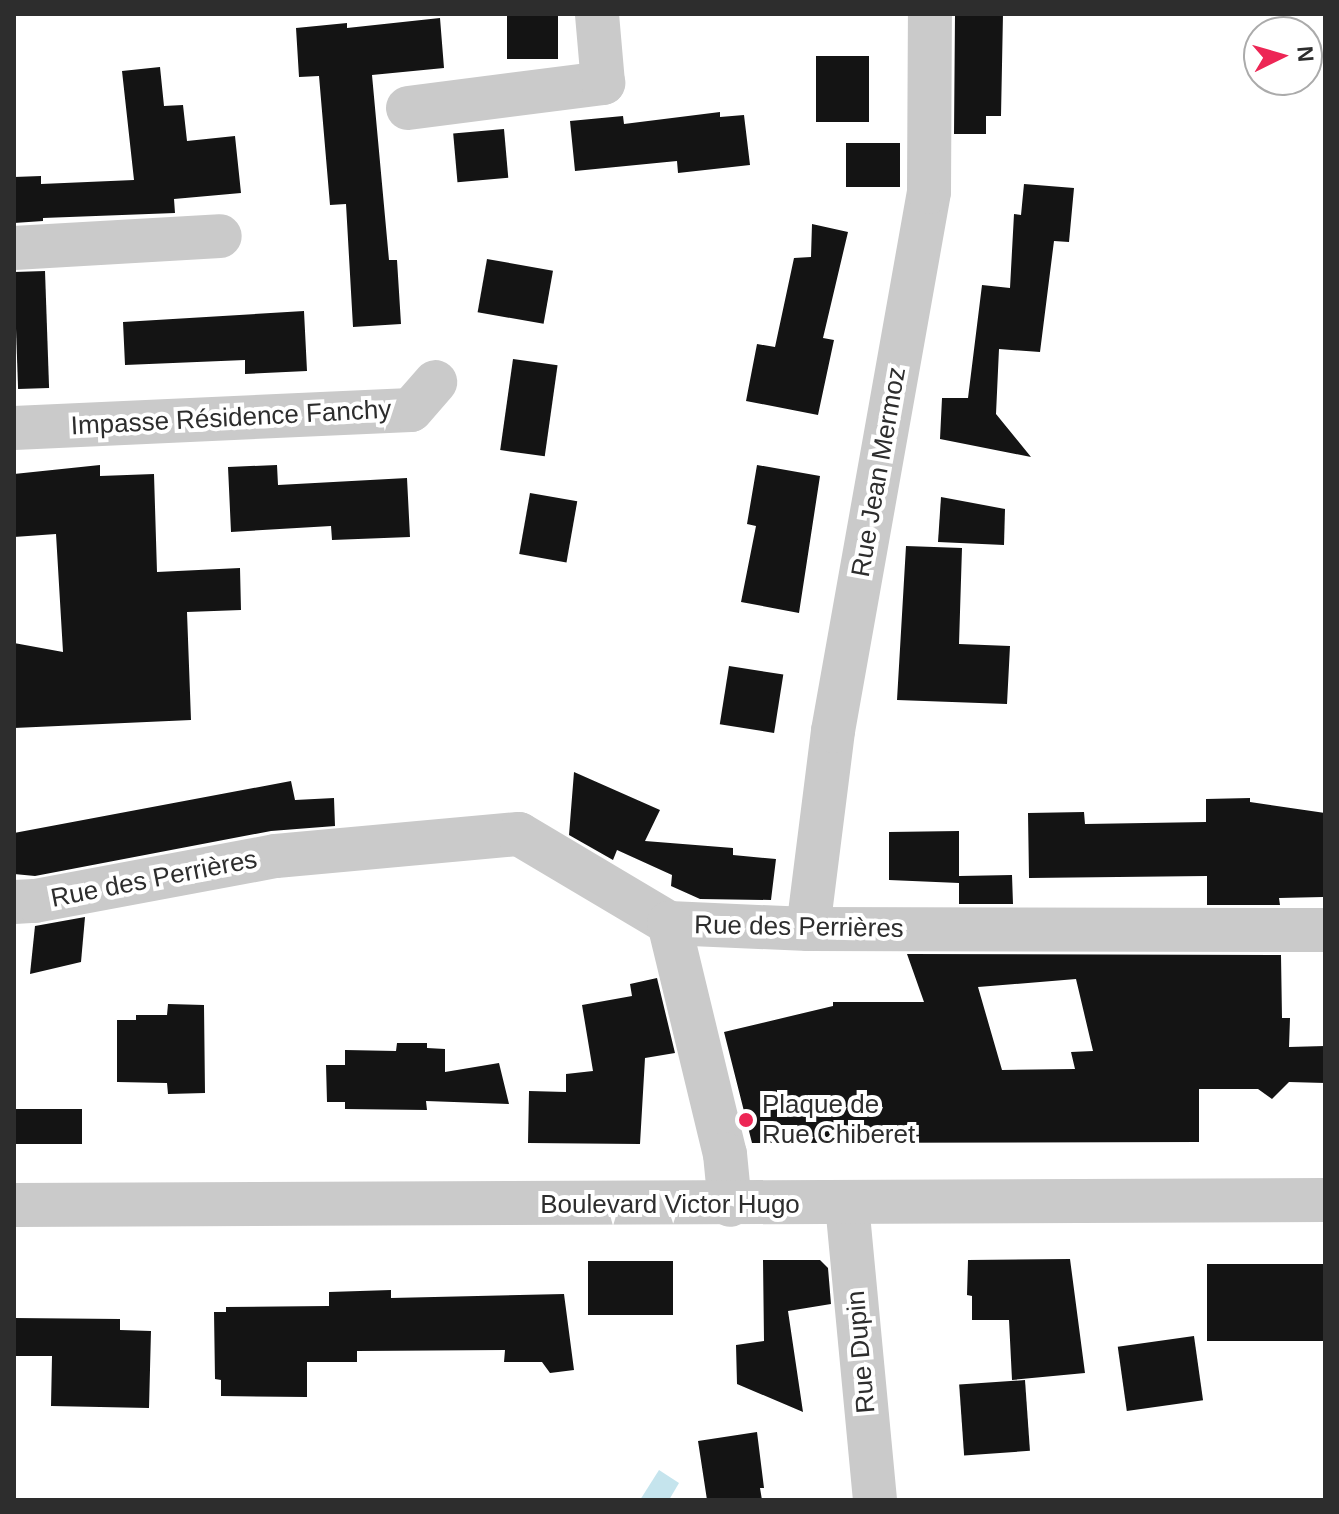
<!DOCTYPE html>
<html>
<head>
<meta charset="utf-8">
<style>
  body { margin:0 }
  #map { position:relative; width:1339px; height:1514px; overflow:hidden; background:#fff; font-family:Arial,sans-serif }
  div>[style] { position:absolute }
  .water>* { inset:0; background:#c5e4ed }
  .building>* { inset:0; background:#141414; transform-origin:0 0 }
  .minor>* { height:44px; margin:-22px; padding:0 22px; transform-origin:22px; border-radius:22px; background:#cacaca }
  .dots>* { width:22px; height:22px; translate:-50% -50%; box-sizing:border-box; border:4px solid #fff; border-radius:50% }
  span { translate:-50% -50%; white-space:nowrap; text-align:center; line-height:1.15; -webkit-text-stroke:8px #fff; paint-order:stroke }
  .street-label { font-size:26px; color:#2d2d2d }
  .poi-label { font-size:26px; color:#2d2d2d }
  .left { translate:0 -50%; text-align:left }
  .frame { position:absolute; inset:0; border:16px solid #2d2d2d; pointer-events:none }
  .north { position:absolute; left:1243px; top:16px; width:80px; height:80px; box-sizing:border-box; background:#fff; border:2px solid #ababab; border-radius:50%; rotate:85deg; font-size:22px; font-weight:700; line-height:32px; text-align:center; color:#2d2d2d }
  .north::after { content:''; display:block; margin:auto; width:28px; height:36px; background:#ed2655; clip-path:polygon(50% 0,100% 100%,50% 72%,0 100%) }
</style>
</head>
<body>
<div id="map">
  <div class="water">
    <div style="clip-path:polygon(659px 1470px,679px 1483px,669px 1500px,640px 1500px)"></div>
  </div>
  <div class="building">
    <div style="left:507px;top:14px;width:51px;height:45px"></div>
    <div style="clip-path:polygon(955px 14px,1003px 14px,1001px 116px,986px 116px,986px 134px,954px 134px)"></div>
    <div style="clip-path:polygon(440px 18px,444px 68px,372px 75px,389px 260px,397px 260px,401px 324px,353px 327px,346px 204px,330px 205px,319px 76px,299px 77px,296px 28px,347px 23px,347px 28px)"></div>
    <div style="left:816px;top:56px;width:53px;height:66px"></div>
    <div style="clip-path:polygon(160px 67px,164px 106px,183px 105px,187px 141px,235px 136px,241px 193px,174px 199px,175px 213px,43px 218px,43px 221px,14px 223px,14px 177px,41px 176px,41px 184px,134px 180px,122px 71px)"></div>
    <div style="clip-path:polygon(720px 112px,720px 117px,744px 115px,750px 165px,678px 173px,677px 161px,575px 171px,570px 121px,623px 116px,624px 124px)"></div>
    <div style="left:504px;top:129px;width:49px;height:51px;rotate:85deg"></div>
    <div style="left:846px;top:143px;width:54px;height:44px"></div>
    <div style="clip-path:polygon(1024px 184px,1074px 188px,1069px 242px,1054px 241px,1040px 352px,999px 349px,996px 414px,1031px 457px,940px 439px,942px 398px,968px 398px,982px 285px,1010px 288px,1014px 214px,1021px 215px)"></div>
    <div style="clip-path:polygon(812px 224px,848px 232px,823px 338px,834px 340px,818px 415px,746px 401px,757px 344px,775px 347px,794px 258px,811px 257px)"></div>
    <div style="left:487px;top:259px;width:67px;height:54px;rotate:10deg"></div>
    <div style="left:45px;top:271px;width:117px;height:31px;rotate:88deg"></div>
    <div style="clip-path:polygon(304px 311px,307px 371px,245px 374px,245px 360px,125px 365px,123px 322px)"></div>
    <div style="left:513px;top:359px;width:45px;height:92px;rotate:8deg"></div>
    <div style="clip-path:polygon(100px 465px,100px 476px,154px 474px,157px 572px,240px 568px,241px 610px,187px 612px,191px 720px,14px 728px,14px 643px,63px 652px,56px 534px,14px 537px,14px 474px)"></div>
    <div style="clip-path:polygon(277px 465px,278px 485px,407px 478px,410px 537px,332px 540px,331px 526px,231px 532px,228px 467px)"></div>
    <div style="clip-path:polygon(757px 465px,820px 476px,799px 613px,741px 602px,756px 526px,747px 524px)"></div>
    <div style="left:530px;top:493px;width:48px;height:62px;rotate:10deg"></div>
    <div style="clip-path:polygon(941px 497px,1005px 509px,1004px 545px,938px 542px)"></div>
    <div style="clip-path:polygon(906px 546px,962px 548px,959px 644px,1010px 646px,1007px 704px,897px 700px)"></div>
    <div style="left:729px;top:666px;width:55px;height:59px;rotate:9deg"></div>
    <div style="clip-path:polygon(574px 772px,660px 810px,645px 841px,733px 848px,733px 855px,776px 859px,771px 900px,700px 899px,671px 886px,672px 875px,617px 850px,613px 860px,569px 835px)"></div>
    <div style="clip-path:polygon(291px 781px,295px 800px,334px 798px,335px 826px,271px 831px,35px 876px,14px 874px,14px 833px)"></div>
    <div style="clip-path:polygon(1250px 798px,1250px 802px,1325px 813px,1323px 897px,1279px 898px,1280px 905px,1207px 905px,1207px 876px,1029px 878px,1028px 813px,1084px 812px,1085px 824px,1206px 822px,1206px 799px)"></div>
    <div style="clip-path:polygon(959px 831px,959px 876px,1012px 875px,1013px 904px,959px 904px,959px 883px,889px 880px,889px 832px)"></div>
    <div style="clip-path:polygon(85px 917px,81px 962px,30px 974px,35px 926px)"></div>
    <div style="clip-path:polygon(evenodd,907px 954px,1281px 955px,1282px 1018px,1290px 1018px,1289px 1047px,1325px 1046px,1325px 1083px,1289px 1082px,1272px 1099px,1258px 1089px,1199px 1089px,1199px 1142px,752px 1143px,724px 1032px,833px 1006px,833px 1002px,924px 1002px,907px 954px,1076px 979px,1093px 1051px,1071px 1052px,1075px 1069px,1002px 1070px,978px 987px,1076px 979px)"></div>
    <div style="clip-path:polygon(657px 978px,675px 1053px,645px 1058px,640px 1144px,528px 1143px,529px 1091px,566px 1092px,566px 1074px,593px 1071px,582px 1005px,632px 996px,630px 984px)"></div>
    <div style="clip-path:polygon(168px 1004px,204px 1005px,205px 1093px,168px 1094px,167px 1083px,117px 1082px,117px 1020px,136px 1020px,136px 1015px,167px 1015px)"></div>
    <div style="clip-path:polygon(397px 1043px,427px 1043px,427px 1048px,445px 1049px,445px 1072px,499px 1063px,509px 1104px,426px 1101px,427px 1110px,345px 1109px,345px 1102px,327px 1102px,326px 1065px,345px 1065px,345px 1050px,396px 1051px)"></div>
    <div style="left:14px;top:1109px;width:68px;height:35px"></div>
    <div style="clip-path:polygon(1070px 1259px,1085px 1373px,1012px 1380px,1009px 1320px,972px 1320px,972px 1296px,967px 1295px,968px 1260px)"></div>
    <div style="clip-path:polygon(763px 1260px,820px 1260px,828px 1268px,831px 1304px,788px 1311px,803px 1412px,737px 1384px,736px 1345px,764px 1341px)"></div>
    <div style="left:588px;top:1261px;width:85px;height:54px"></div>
    <div style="left:1207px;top:1264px;width:118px;height:77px"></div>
    <div style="clip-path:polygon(391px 1290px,391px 1298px,564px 1294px,574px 1370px,550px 1373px,542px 1362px,504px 1362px,505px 1350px,357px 1351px,357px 1362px,307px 1362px,307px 1397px,221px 1396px,221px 1380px,215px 1379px,214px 1312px,226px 1312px,226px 1307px,329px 1306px,329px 1292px)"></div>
    <div style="clip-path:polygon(14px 1318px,120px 1319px,120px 1330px,151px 1331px,149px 1408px,51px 1406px,52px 1356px,14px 1356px)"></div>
    <div style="left:1194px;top:1336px;width:65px;height:77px;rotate:82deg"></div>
    <div style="left:1025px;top:1380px;width:71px;height:66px;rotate:86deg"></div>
    <div style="clip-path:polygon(757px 1432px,764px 1488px,760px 1488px,762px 1500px,707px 1500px,698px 1441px)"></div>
  </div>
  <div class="minor">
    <div style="left:408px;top:108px;width:197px;rotate:-7.3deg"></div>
    <div style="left:603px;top:83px;width:69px;rotate:-95deg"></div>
    <div style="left:14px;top:248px;width:206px;rotate:-3.3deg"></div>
    <div style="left:14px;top:428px;width:397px;rotate:-2.6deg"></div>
    <div style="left:411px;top:410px;width:37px;rotate:-49deg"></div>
    <div style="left:14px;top:902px;width:21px;rotate:-3deg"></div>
    <div style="left:35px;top:901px;width:245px;rotate:-10.6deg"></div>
    <div style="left:276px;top:856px;width:244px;rotate:-5.2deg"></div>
    <div style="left:519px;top:834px;width:174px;rotate:30.7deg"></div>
    <div style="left:669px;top:923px;width:139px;rotate:2.5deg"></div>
    <div style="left:808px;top:929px;width:517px;rotate:0.11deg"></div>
    <div style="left:669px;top:923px;width:238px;rotate:76.4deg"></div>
    <div style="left:725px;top:1154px;width:51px;rotate:84.4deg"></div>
    <div style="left:808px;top:929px;width:200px;rotate:-82.8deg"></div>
    <div style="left:833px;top:731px;width:547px;rotate:-79.9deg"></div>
    <div style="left:929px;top:192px;width:178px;rotate:-89.7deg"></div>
    <div style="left:847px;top:1204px;width:297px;rotate:84.6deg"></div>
    <div style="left:14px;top:1205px;width:1311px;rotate:-0.22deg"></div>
  </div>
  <div class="dots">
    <div style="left:746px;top:1120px;background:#ed2655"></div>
  </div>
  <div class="street-label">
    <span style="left:231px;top:418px;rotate:-3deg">Impasse Résidence Fanchy</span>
    <span style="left:879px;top:472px;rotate:-80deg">Rue Jean Mermoz</span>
    <span style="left:154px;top:879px;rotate:-11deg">Rue des Perrières</span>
    <span style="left:799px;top:927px;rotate:1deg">Rue des Perrières</span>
    <span style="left:670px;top:1205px">Boulevard Victor Hugo</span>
    <span style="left:861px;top:1352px;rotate:-95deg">Rue Dupin</span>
  </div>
  <div class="poi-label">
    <span class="left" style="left:762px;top:1120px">Plaque de<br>Rue Chiberet</span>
  </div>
  <div class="frame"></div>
  <div class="north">N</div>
</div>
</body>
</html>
